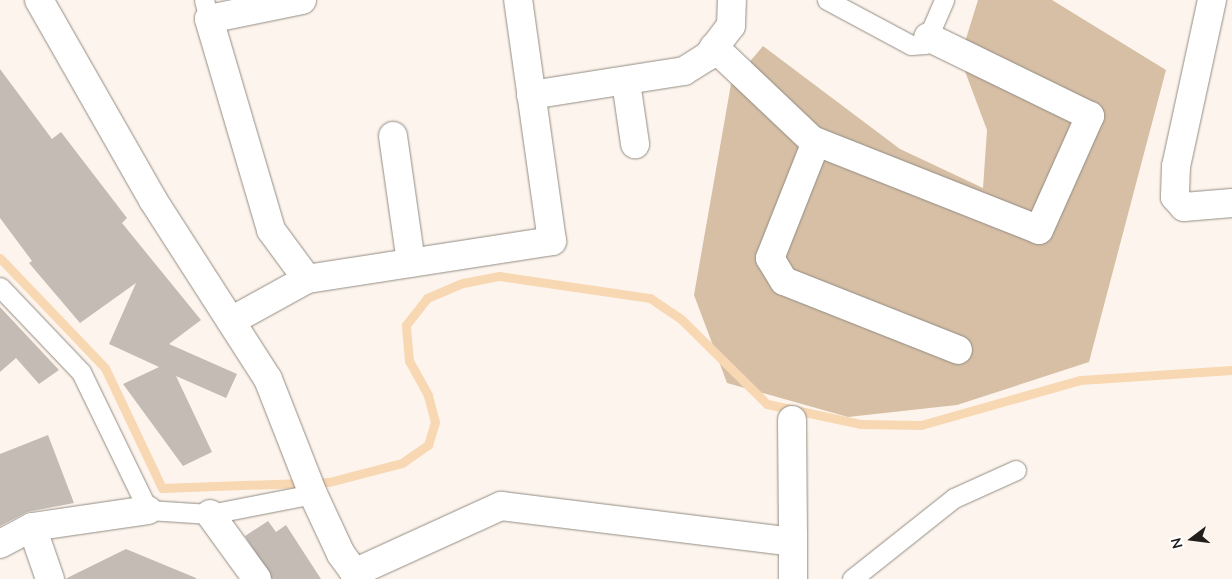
<!DOCTYPE html>
<html>
<head>
<meta charset="utf-8">
<style>
  body { margin:0 }
  #map { position:relative; width:1232px; height:579px; overflow:hidden; background:#fdf5ed; font-family:"Nunito Sans",sans-serif }
  div>[style] { position:absolute }
  .green>* { inset:0; background:#d6bfa5 }
  .stream>* { height:9px; margin:-4.5px; padding:0 4.5px; transform-origin:4.5px; border-radius:4.5px; background:#f8d7b3 }
  .building>* { inset:0; background:#c4bcb4 }
  .roads { filter:drop-shadow(0 0 1px #938c84) drop-shadow(0 0 1px #938c84) }
  .lane>* { height:19px; margin:-9.5px; padding:0 9.5px; transform-origin:9.5px; border-radius:9.5px; background:#fff }
  .street>* { height:28px; margin:-14px; padding:0 14px; transform-origin:14px; border-radius:14px; background:#fff }
  span { translate:-50% -50%; white-space:nowrap; text-align:center; line-height:1.15; -webkit-text-stroke:4px #fff; paint-order:stroke }
  .north { position:absolute; left:1167px; top:514px; width:50px; height:50px; -webkit-text-stroke:4px #fff; paint-order:stroke; rotate:255deg; font-size:14px; font-weight:700; line-height:20px; text-align:center; color:#201d1a }
  .north::after { content:''; display:block; margin:auto; width:18px; height:22px; background:#201d1a; clip-path:polygon(50% 0,100% 100%,50% 72%,0 100%) }
</style>
</head>
<body>
<div id="map">
  <div class="green">
    <div style="clip-path:polygon(978px 0,1052px 0,1166px 70px,1089px 362px,957px 405px,848px 417px,727px 383px,694px 295px,731px 84px,763px 46px,900px 149px,983px 188px,987px 130px,960px 58px)"></div>
  </div>
  <div class="stream">
    <div style="left:0;top:258px;width:152px;rotate:46.3deg"></div>
    <div style="left:105px;top:368px;width:133px;rotate:64.6deg"></div>
    <div style="left:162px;top:488px;width:167px;rotate:-2.1deg"></div>
    <div style="left:329px;top:482px;width:75px;rotate:-14.6deg"></div>
    <div style="left:402px;top:463px;width:32px;rotate:-35deg"></div>
    <div style="left:428px;top:445px;width:24px;rotate:-73deg"></div>
    <div style="left:435px;top:422px;width:28px;rotate:-105deg"></div>
    <div style="left:428px;top:395px;width:39px;rotate:-119deg"></div>
    <div style="left:409px;top:361px;width:36px;rotate:-95deg"></div>
    <div style="left:406px;top:325px;width:34px;rotate:-52deg"></div>
    <div style="left:427px;top:298px;width:39px;rotate:-23deg"></div>
    <div style="left:463px;top:283px;width:37px;rotate:-11deg"></div>
    <div style="left:499px;top:276px;width:153px;rotate:8.3deg"></div>
    <div style="left:650px;top:298px;width:37px;rotate:34deg"></div>
    <div style="left:681px;top:319px;width:121px;rotate:44.7deg"></div>
    <div style="left:767px;top:404px;width:95px;rotate:12.1deg"></div>
    <div style="left:860px;top:424px;width:61px;rotate:0.9deg"></div>
    <div style="left:921px;top:425px;width:165px;rotate:-15.8deg"></div>
    <div style="left:1080px;top:380px;width:152px;rotate:-3.8deg"></div>
  </div>
  <div class="building">
    <div style="clip-path:polygon(0 69px,52px 139px,61px 132px,127px 218px,122px 223px,201px 320px,169px 344px,237px 374px,226px 398px,176px 376px,212px 452px,183px 466px,123px 384px,159px 367px,109px 344px,136px 283px,80px 323px,29px 263px,32px 261px,0 218px)"></div>
    <div style="clip-path:polygon(0 307px,59px 370px,39px 384px,16px 358px,0 372px)"></div>
    <div style="clip-path:polygon(48px 435px,74px 503px,27px 512px,0 526px,0 454px)"></div>
    <div style="clip-path:polygon(268px 521px,276px 532px,286px 525px,321px 579px,272px 579px,245px 536px)"></div>
    <div style="clip-path:polygon(126px 549px,196px 578px,196px 579px,65px 579px)"></div>
  </div>
  <div class="roads">
    <div class="lane">
      <div style="left:204px;top:0;width:20px;rotate:75deg"></div>
      <div style="left:827px;top:0;width:95px;rotate:28.2deg"></div>
      <div style="left:911px;top:45px;width:14px;rotate:-4deg"></div>
      <div style="left:925px;top:44px;width:48px;rotate:-66.6deg"></div>
      <div style="left:0;top:287px;width:117px;rotate:46.4deg"></div>
      <div style="left:81px;top:372px;width:153px;rotate:64.1deg"></div>
      <div style="left:148px;top:510px;width:62px;rotate:3.7deg"></div>
      <div style="left:210px;top:514px;width:105px;rotate:-11deg"></div>
      <div style="left:852px;top:579px;width:130px;rotate:-38.5deg"></div>
      <div style="left:954px;top:498px;width:68px;rotate:-24.3deg"></div>
    </div>
    <div class="street">
      <div style="left:39px;top:0;width:230px;rotate:60.3deg"></div>
      <div style="left:153px;top:200px;width:213px;rotate:57.3deg"></div>
      <div style="left:268px;top:379px;width:123px;rotate:68.6deg"></div>
      <div style="left:313px;top:494px;width:66px;rotate:65deg"></div>
      <div style="left:341px;top:554px;width:31px;rotate:54deg"></div>
      <div style="left:302px;top:0;width:95px;rotate:168.5deg"></div>
      <div style="left:209px;top:19px;width:220px;rotate:73.6deg"></div>
      <div style="left:271px;top:230px;width:61px;rotate:53.7deg"></div>
      <div style="left:1212px;top:0;width:170px;rotate:102.2deg"></div>
      <div style="left:1176px;top:166px;width:31px;rotate:92deg"></div>
      <div style="left:1175px;top:197px;width:13px;rotate:48deg"></div>
      <div style="left:1184px;top:207px;width:48px;rotate:-4.8deg"></div>
      <div style="left:714px;top:47px;width:135px;rotate:43.5deg"></div>
      <div style="left:812px;top:140px;width:244px;rotate:21.6deg"></div>
      <div style="left:1039px;top:230px;width:125px;rotate:-65.9deg"></div>
      <div style="left:1090px;top:116px;width:180px;rotate:-154deg"></div>
      <div style="left:626px;top:82px;width:63px;rotate:81.7deg"></div>
      <div style="left:531px;top:95px;width:155px;rotate:-8.9deg"></div>
      <div style="left:684px;top:71px;width:28px;rotate:-32deg"></div>
      <div style="left:708px;top:56px;width:38px;rotate:-53deg"></div>
      <div style="left:731px;top:26px;width:26px;rotate:-88deg"></div>
      <div style="left:393px;top:136px;width:128px;rotate:81.9deg"></div>
      <div style="left:816px;top:142px;width:125px;rotate:111.6deg"></div>
      <div style="left:770px;top:258px;width:27px;rotate:59deg"></div>
      <div style="left:784px;top:281px;width:187px;rotate:21.6deg"></div>
      <div style="left:231px;top:321px;width:87px;rotate:-28.9deg"></div>
      <div style="left:307px;top:279px;width:248px;rotate:-8.8deg"></div>
      <div style="left:552px;top:241px;width:243px;rotate:-98deg"></div>
      <div style="left:792px;top:420px;width:122px;rotate:89.5deg"></div>
      <div style="left:210px;top:514px;width:80px;rotate:54.1deg"></div>
      <div style="left:32px;top:527px;width:55px;rotate:70.9deg"></div>
      <div style="left:0;top:544px;width:36px;rotate:-28deg"></div>
      <div style="left:32px;top:527px;width:117px;rotate:-8.3deg"></div>
      <div style="left:354px;top:573px;width:162px;rotate:-24.5deg"></div>
      <div style="left:501px;top:506px;width:294px;rotate:7deg"></div>
      <div style="left:793px;top:542px;width:37px;rotate:90deg"></div>
    </div>
  </div>
  <div class="north">N</div>
</div>
</body>
</html>
